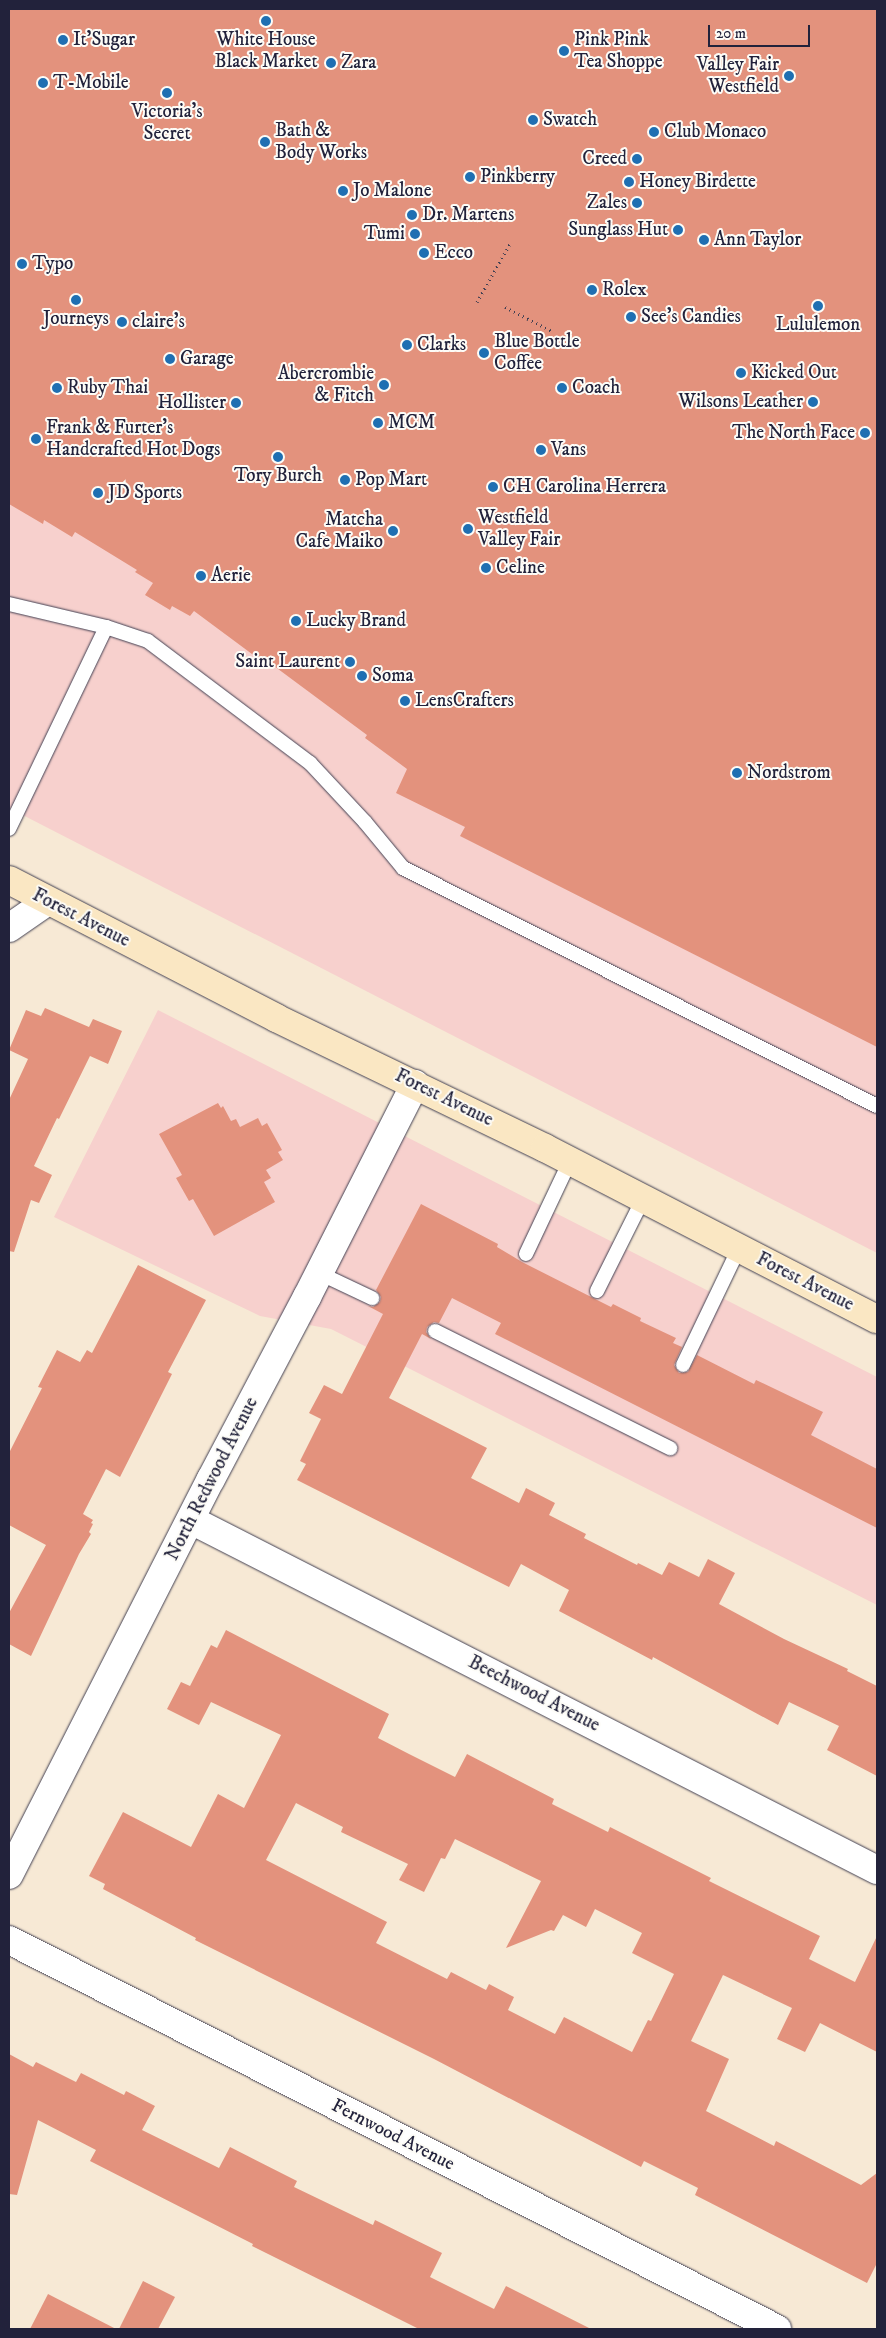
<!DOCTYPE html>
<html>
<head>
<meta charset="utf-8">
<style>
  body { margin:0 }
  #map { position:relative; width:886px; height:2338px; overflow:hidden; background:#f7e9d5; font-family:"IM FELL DW Pica",serif }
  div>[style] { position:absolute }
  .built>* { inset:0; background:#f7d0cd }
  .building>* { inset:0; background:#e3927d }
  .path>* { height:3px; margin-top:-1.5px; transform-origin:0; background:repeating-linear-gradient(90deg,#424052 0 1px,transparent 0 5px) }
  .roads { filter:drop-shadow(0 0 1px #424052) drop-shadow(0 0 1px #424052) }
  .service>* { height:14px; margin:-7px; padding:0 7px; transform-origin:7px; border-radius:7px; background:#fff }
  .minor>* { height:28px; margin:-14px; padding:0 14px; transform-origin:14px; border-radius:14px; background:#fff }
  .secondary>* { height:28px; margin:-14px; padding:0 14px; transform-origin:14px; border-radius:14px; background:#fae7c3 }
  .dots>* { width:14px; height:14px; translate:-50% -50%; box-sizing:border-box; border:2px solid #fdfcf7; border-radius:50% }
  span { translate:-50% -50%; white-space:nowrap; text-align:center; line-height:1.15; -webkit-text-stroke:4px #fdfcf7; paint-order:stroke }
  .poi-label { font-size:19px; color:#22223b }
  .left { translate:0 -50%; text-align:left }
  .right { translate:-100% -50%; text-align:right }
  .street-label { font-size:19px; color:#22223b }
  .frame { position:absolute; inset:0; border:10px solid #22223b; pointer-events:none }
  .scale { position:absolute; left:708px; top:25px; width:102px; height:22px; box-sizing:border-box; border:2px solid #22223b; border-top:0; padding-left:6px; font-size:15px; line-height:18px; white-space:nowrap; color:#22223b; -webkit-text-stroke:4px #fdfcf7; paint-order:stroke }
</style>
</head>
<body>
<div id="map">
  <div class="built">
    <div style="clip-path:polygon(9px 9px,877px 9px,877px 1253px,9px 808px)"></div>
    <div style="clip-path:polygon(158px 1010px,877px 1377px,877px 1605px,331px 1329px,260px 1316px,54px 1217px)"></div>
  </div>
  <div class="building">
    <div style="clip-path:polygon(9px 9px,877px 9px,877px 1047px,460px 836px,465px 827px,396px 793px,407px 769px,365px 738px,367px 735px,270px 663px,268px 666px,194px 611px,190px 616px,172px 606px,170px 610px,145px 595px,153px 583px,135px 572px,137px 570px,75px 532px,72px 537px,44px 520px,43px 524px,9px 504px)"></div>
    <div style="clip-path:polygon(45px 1008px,89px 1027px,93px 1019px,122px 1031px,108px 1064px,90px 1056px,59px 1119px,57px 1118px,34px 1166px,52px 1175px,39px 1203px,31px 1200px,14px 1252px,9px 1251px,9px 1100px,28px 1059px,9px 1050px,26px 1010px,41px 1016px)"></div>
    <div style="clip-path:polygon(218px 1103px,221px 1108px,223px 1106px,231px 1121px,236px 1119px,240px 1127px,258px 1118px,262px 1126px,267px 1123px,282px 1150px,278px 1152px,283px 1160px,266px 1170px,271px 1178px,264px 1182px,275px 1202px,214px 1236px,193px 1199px,189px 1201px,176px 1178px,182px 1175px,159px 1134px)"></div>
    <div style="clip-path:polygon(421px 1204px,498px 1244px,497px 1247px,522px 1262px,611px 1307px,613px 1304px,641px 1318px,640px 1321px,676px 1338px,673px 1343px,682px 1347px,674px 1365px,679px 1373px,688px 1372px,697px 1355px,754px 1384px,756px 1380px,823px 1412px,811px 1435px,877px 1469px,877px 1528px,495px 1334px,501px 1323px,452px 1298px,439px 1323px,434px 1322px,427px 1327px,426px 1332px,431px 1339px,422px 1334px,389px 1398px,487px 1448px,471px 1478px,519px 1503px,526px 1488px,555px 1503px,549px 1515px,586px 1534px,584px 1538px,637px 1565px,638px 1563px,662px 1575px,669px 1562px,699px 1577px,708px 1559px,735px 1573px,719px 1604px,784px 1639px,848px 1669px,847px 1671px,877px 1686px,877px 1776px,827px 1750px,839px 1726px,789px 1702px,778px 1725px,653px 1657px,652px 1660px,559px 1611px,569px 1590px,521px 1564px,509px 1587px,297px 1480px,306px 1464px,300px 1461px,321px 1419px,309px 1413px,324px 1385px,342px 1394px,383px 1314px,368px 1306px,373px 1307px,380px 1302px,381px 1297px,376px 1290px)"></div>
    <div style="clip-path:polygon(138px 1265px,206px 1300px,168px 1372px,172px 1374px,120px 1477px,106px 1469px,83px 1514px,93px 1520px,91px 1523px,93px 1524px,89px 1532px,91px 1534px,79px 1554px,31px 1656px,9px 1644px,9px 1613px,46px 1545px,9px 1525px,9px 1453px,42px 1388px,38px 1387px,57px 1350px,80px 1362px,87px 1350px,92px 1353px)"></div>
    <div style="clip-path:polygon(evenodd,226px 1630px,389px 1714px,378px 1738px,409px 1754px,455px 1777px,467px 1754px,554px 1799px,552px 1804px,608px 1832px,610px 1827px,711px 1878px,709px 1881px,820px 1936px,809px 1959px,855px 1982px,877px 1936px,877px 2052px,820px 2023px,805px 2052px,777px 2039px,792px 2008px,723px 1975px,691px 2041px,729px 2059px,706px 2111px,774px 2146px,776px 2141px,861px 2185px,877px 2173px,877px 2263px,867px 2283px,695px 2195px,698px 2188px,644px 2161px,641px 2167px,434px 2059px,195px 1940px,196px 1938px,103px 1889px,105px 1884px,89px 1876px,123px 1812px,191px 1847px,218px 1794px,244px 1808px,281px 1735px,211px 1702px,199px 1725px,167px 1709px,181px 1682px,190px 1686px,211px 1645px,217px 1648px,226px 1630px,296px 1803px,343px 1827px,341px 1832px,408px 1864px,399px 1880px,424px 1892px,441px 1858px,445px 1859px,455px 1839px,541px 1881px,506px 1948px,551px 1930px,554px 1931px,563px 1915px,586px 1927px,595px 1909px,642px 1933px,632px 1953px,674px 1974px,651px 2021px,648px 2020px,632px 2052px,564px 2017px,555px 2034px,508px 2010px,514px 1997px,489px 1984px,486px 1990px,451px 1972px,447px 1979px,376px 1943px,387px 1922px,266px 1860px,296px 1803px)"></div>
    <div style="clip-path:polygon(9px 2054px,33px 2067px,36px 2062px,76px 2082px,81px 2073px,124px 2095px,126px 2091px,155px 2106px,142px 2130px,219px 2168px,230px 2147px,297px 2181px,294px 2187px,373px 2225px,375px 2220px,442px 2253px,430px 2277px,494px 2309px,506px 2286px,591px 2329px,419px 2329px,252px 2246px,253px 2244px,90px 2161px,96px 2150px,38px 2120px,17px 2195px,9px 2194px)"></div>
    <div style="clip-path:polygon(143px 2281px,175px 2297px,158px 2329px,119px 2329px)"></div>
    <div style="clip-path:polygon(48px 2294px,116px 2329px,30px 2329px)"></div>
  </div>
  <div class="path">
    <div style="left:477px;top:302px;width:69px;rotate:-60.5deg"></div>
    <div style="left:505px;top:307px;width:53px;rotate:27.1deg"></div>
  </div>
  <div class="roads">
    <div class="service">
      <div style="left:9px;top:604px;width:100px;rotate:13.3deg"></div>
      <div style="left:106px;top:627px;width:44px;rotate:18.4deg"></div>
      <div style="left:148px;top:641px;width:203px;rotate:37deg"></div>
      <div style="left:310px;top:763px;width:81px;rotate:47deg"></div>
      <div style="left:365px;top:822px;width:60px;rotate:50.4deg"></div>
      <div style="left:403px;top:868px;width:530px;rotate:26.66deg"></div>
      <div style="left:9px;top:829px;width:224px;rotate:-64.3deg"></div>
      <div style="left:526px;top:1254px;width:103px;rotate:-64.7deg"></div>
      <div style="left:319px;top:1273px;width:59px;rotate:25.3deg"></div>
      <div style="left:597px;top:1291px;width:103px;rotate:-63.4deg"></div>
      <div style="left:435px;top:1331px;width:263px;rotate:26.5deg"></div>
      <div style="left:683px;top:1365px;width:130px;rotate:-64.4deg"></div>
    </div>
    <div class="minor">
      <div style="left:9px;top:928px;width:47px;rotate:-34.7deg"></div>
      <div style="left:191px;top:1520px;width:770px;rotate:27.03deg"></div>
      <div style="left:9px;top:1875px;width:445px;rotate:-63deg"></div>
      <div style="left:211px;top:1479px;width:206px;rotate:-62.2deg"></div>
      <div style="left:307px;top:1297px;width:239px;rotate:-63.1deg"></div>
      <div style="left:9px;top:1940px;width:861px;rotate:26.86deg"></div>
    </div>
    <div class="secondary">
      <div style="left:9px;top:880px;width:301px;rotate:27.3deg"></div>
      <div style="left:276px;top:1018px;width:299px;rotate:25.8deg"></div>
      <div style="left:545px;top:1148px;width:373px;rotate:27.3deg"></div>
    </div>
  </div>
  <div class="dots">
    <div style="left:266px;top:21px;background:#1f6fb2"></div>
    <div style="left:63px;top:40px;background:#1f6fb2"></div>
    <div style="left:564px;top:51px;background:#1f6fb2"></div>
    <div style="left:331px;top:63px;background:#1f6fb2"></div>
    <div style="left:789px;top:76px;background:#1f6fb2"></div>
    <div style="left:43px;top:83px;background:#1f6fb2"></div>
    <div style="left:167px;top:93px;background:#1f6fb2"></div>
    <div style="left:533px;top:120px;background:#1f6fb2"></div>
    <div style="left:654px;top:132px;background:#1f6fb2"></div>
    <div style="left:265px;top:142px;background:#1f6fb2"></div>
    <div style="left:637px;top:159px;background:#1f6fb2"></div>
    <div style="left:470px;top:177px;background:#1f6fb2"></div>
    <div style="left:629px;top:182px;background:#1f6fb2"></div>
    <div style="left:343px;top:191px;background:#1f6fb2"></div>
    <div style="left:637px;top:203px;background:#1f6fb2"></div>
    <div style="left:412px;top:215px;background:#1f6fb2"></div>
    <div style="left:678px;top:230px;background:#1f6fb2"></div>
    <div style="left:415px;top:234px;background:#1f6fb2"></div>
    <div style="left:704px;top:240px;background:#1f6fb2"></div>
    <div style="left:424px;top:253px;background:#1f6fb2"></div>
    <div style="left:22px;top:264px;background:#1f6fb2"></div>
    <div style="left:592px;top:290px;background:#1f6fb2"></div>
    <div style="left:76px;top:300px;background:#1f6fb2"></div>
    <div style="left:818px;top:306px;background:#1f6fb2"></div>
    <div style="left:631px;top:317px;background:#1f6fb2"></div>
    <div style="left:122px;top:322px;background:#1f6fb2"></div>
    <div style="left:407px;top:345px;background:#1f6fb2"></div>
    <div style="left:484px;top:353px;background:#1f6fb2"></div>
    <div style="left:170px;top:359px;background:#1f6fb2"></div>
    <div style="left:741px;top:373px;background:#1f6fb2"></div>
    <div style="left:384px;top:385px;background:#1f6fb2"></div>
    <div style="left:57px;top:388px;background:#1f6fb2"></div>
    <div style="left:562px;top:388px;background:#1f6fb2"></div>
    <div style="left:813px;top:402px;background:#1f6fb2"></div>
    <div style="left:236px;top:403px;background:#1f6fb2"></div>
    <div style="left:378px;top:423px;background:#1f6fb2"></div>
    <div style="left:865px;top:433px;background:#1f6fb2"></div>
    <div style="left:36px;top:439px;background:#1f6fb2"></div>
    <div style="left:541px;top:450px;background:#1f6fb2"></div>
    <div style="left:278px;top:457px;background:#1f6fb2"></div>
    <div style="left:345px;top:480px;background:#1f6fb2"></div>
    <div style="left:493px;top:487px;background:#1f6fb2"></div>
    <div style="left:98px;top:493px;background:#1f6fb2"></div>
    <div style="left:468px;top:529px;background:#1f6fb2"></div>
    <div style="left:393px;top:531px;background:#1f6fb2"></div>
    <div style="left:486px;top:568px;background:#1f6fb2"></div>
    <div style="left:201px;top:576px;background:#1f6fb2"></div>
    <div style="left:296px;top:621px;background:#1f6fb2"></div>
    <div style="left:350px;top:662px;background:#1f6fb2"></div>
    <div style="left:362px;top:676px;background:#1f6fb2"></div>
    <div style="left:405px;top:701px;background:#1f6fb2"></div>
    <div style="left:737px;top:773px;background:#1f6fb2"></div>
  </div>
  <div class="poi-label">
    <span class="left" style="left:73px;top:40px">It'Sugar</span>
    <span style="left:266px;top:51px">White House<br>Black Market</span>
    <span class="left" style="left:574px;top:51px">Pink Pink<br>Tea Shoppe</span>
    <span class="left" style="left:341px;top:63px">Zara</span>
    <span class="right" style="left:779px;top:76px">Valley Fair<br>Westfield</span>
    <span class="left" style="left:53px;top:83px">T-Mobile</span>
    <span style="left:167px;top:123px">Victoria's<br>Secret</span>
    <span class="left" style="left:543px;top:120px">Swatch</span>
    <span class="left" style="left:275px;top:142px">Bath &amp;<br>Body Works</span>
    <span class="left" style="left:664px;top:132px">Club Monaco</span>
    <span class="right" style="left:627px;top:159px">Creed</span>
    <span class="left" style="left:480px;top:177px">Pinkberry</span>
    <span class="left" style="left:639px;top:182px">Honey Birdette</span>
    <span class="left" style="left:353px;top:191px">Jo Malone</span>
    <span class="right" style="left:627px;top:203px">Zales</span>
    <span class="left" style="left:422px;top:215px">Dr. Martens</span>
    <span class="right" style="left:668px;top:230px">Sunglass Hut</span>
    <span class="right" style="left:405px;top:234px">Tumi</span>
    <span class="left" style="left:714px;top:240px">Ann Taylor</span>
    <span class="left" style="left:434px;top:253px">Ecco</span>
    <span class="left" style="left:32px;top:264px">Typo</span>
    <span class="left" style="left:602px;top:290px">Rolex</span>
    <span class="left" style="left:641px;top:317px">See's Candies</span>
    <span style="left:76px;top:319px">Journeys</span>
    <span class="left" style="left:132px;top:322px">claire's</span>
    <span style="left:818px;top:325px">Lululemon</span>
    <span class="left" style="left:494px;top:353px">Blue Bottle<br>Coffee</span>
    <span class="left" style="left:417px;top:345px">Clarks</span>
    <span class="left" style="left:180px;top:359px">Garage</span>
    <span class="left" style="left:751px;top:373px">Kicked Out</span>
    <span class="right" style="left:374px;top:385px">Abercrombie<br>&amp; Fitch</span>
    <span class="left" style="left:67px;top:388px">Ruby Thai</span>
    <span class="left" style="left:572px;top:388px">Coach</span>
    <span class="right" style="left:803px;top:402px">Wilsons Leather</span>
    <span class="right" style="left:226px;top:403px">Hollister</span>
    <span class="left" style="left:388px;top:423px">MCM</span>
    <span class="left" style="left:46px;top:439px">Frank &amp; Furter's<br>Handcrafted Hot Dogs</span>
    <span class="right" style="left:855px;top:433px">The North Face</span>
    <span class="left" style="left:551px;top:450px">Vans</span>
    <span style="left:278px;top:476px">Tory Burch</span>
    <span class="left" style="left:355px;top:480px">Pop Mart</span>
    <span class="left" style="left:503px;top:487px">CH Carolina Herrera</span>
    <span class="left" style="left:108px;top:493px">JD Sports</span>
    <span class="left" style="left:478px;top:529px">Westfield<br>Valley Fair</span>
    <span class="right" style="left:383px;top:531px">Matcha<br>Cafe Maiko</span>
    <span class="left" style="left:496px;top:568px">Celine</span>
    <span class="left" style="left:211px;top:576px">Aerie</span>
    <span class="left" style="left:306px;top:621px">Lucky Brand</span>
    <span class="right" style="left:340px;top:662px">Saint Laurent</span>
    <span class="left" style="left:372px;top:676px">Soma</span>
    <span class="left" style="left:415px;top:701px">LensCrafters</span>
    <span class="left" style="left:747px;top:773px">Nordstrom</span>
  </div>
  <div class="street-label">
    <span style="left:81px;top:918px;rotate:27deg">Forest Avenue</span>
    <span style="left:444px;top:1098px;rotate:26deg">Forest Avenue</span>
    <span style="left:805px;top:1282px;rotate:27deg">Forest Avenue</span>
    <span style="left:212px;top:1479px;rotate:-63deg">North Redwood Avenue</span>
    <span style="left:534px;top:1694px;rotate:27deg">Beechwood Avenue</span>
    <span style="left:393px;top:2135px;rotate:27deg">Fernwood Avenue</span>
  </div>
  <div class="frame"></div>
  <div class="scale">20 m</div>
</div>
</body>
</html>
